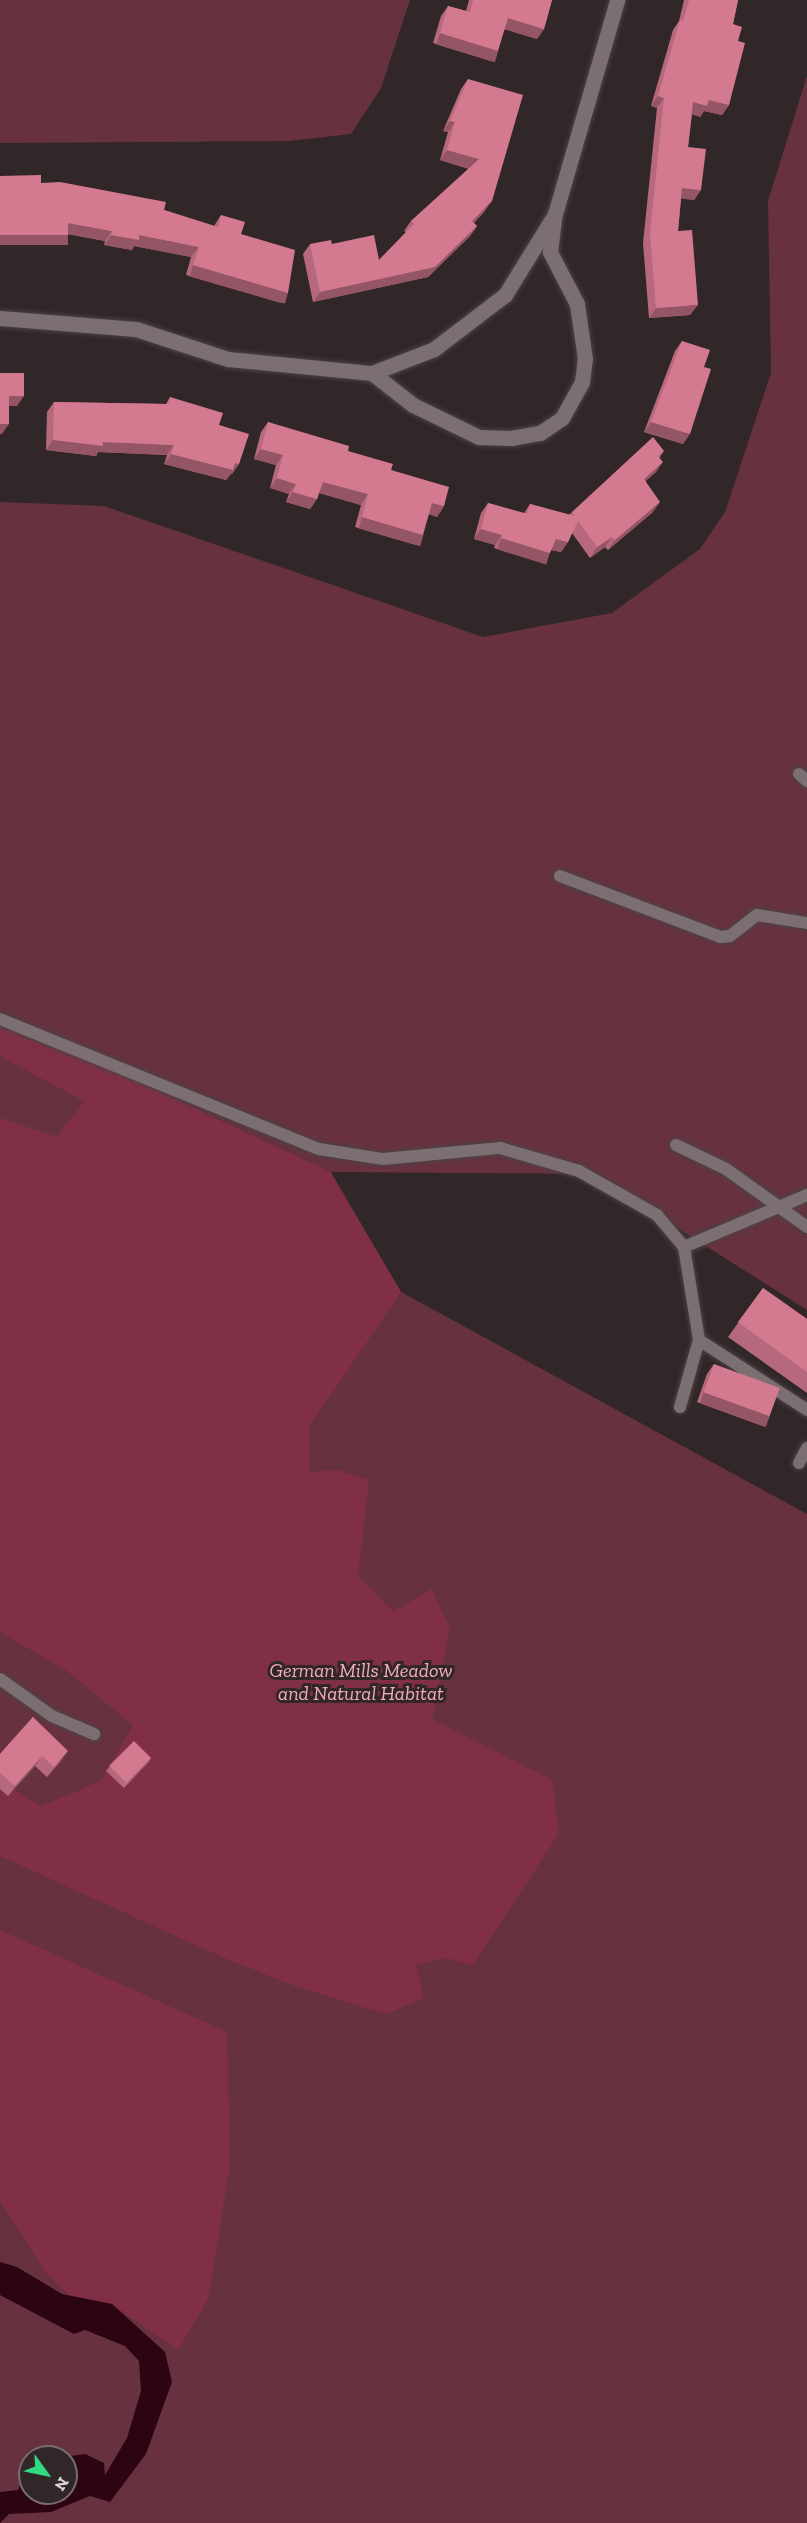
<!DOCTYPE html>
<html>
<head>
<meta charset="utf-8">
<style>
  body { margin:0 }
  #map { position:relative; width:807px; height:2523px; overflow:hidden; background:#312729; font-family:"Zilla Slab",serif }
  div>[style] { position:absolute }
  .green>* { inset:0; background:#683140 }
  .forest>* { inset:0; background:#812f47 }
  .water>* { inset:0; background:#2d0411 }
  .roads { filter:drop-shadow(0 0 2px #4c4345) drop-shadow(0 0 2px #4c4345) }
  .service>* { height:12px; margin:-6px; padding:0 6px; transform-origin:6px; border-radius:6px; background:#7c6f72 }
  .minor>* { height:15px; margin:-7.5px; padding:0 7.5px; transform-origin:7.5px; border-radius:7.5px; background:#7c6f72 }
  .wall>* { inset:0; background:#b6697c }
  .shaded-wall>* { inset:0; background:#945565; transform-origin:0 0 }
  .building>* { inset:0; background:#d47a90; transform-origin:0 0 }
  span { translate:-50% -50%; white-space:nowrap; text-align:center; line-height:1.15; -webkit-text-stroke:6px #312729; paint-order:stroke }
  .park-label { font-size:20px; color:#f3abbb; font-style:italic }
  .north { position:absolute; left:18px; top:2445px; width:60px; height:60px; box-sizing:border-box; background:#312729; border:2px solid #766d6f; border-radius:50%; rotate:123deg; font-size:16px; font-weight:700; line-height:24px; text-align:center; color:#ded6d8 }
  .north::after { content:''; display:block; margin:auto; width:21px; height:27px; background:#32d882; clip-path:polygon(50% 0,100% 100%,50% 72%,0 100%) }
</style>
</head>
<body>
<div id="map">
  <div class="green">
    <div style="clip-path:polygon(0 0,410px 0,381px 88px,351px 134px,289px 141px,0 143px)"></div>
    <div style="clip-path:polygon(evenodd,807px 76px,807px 1310px,592px 1174px,331px 1172px,401px 1292px,807px 1514px,807px 2523px,0 2523px,0 502px,104px 506px,483px 637px,612px 613px,700px 549px,725px 512px,771px 373px,768px 201px,807px 76px,30px 2457px,66px 2457px,66px 2493px,30px 2493px,30px 2457px)"></div>
  </div>
  <div class="forest">
    <div style="clip-path:polygon(0 1017px,330px 1172px,401px 1292px,310px 1425px,309px 1472px,338px 1470px,369px 1480px,358px 1576px,393px 1612px,431px 1589px,450px 1628px,432px 1719px,552px 1780px,559px 1833px,473px 1965px,447px 1958px,416px 1965px,424px 1998px,386px 2014px,295px 1986px,222px 1957px,0 1856px,0 1782px,41px 1806px,101px 1781px,133px 1725px,67px 1671px,0 1632px,0 1118px,57px 1137px,84px 1101px,0 1056px)"></div>
    <div style="clip-path:polygon(0 1930px,227px 2032px,230px 2164px,208px 2299px,178px 2350px,112px 2304px,70px 2296px,47px 2274px,0 2201px)"></div>
  </div>
  <div class="water">
    <div style="clip-path:polygon(0 2262px,17px 2267px,62px 2294px,112px 2304px,165px 2352px,172px 2382px,146px 2454px,110px 2502px,90px 2496px,51px 2512px,9px 2514px,0 2523px,0 2492px,18px 2490px,28px 2462px,30px 2493px,66px 2493px,64px 2457px,85px 2454px,104px 2463px,105px 2475px,127px 2438px,141px 2391px,139px 2361px,125px 2346px,85px 2330px,74px 2334px,0 2295px)"></div>
  </div>
  <div class="roads">
    <div class="service">
      <div style="left:799px;top:774px;width:11px;rotate:41deg"></div>
      <div style="left:560px;top:876px;width:172px;rotate:20.8deg"></div>
      <div style="left:721px;top:937px;width:9px;rotate:-6deg"></div>
      <div style="left:730px;top:936px;width:34px;rotate:-38deg"></div>
      <div style="left:757px;top:915px;width:51px;rotate:9.1deg"></div>
      <div style="left:0;top:1019px;width:344px;rotate:22.2deg"></div>
      <div style="left:319px;top:1149px;width:65px;rotate:8.9deg"></div>
      <div style="left:383px;top:1159px;width:118px;rotate:-5.4deg"></div>
      <div style="left:500px;top:1148px;width:82px;rotate:16.2deg"></div>
      <div style="left:579px;top:1171px;width:90px;rotate:29.4deg"></div>
      <div style="left:657px;top:1215px;width:42px;rotate:49.8deg"></div>
      <div style="left:684px;top:1247px;width:134px;rotate:-22.9deg"></div>
      <div style="left:676px;top:1145px;width:55px;rotate:25.6deg"></div>
      <div style="left:726px;top:1169px;width:100px;rotate:35.6deg"></div>
      <div style="left:684px;top:1247px;width:94px;rotate:80.8deg"></div>
      <div style="left:699px;top:1340px;width:129px;rotate:32.9deg"></div>
      <div style="left:680px;top:1407px;width:70px;rotate:-74.2deg"></div>
      <div style="left:799px;top:1463px;width:17px;rotate:-62deg"></div>
      <div style="left:0;top:1679px;width:64px;rotate:35.4deg"></div>
      <div style="left:52px;top:1716px;width:46px;rotate:23.2deg"></div>
    </div>
    <div class="minor">
      <div style="left:0;top:318px;width:136px;rotate:4.6deg"></div>
      <div style="left:136px;top:329px;width:97px;rotate:18.1deg"></div>
      <div style="left:228px;top:359px;width:145px;rotate:5.6deg"></div>
      <div style="left:372px;top:373px;width:52px;rotate:38deg"></div>
      <div style="left:413px;top:405px;width:73px;rotate:25.9deg"></div>
      <div style="left:479px;top:437px;width:32px;rotate:2deg"></div>
      <div style="left:511px;top:438px;width:29px;rotate:-10deg"></div>
      <div style="left:540px;top:433px;width:27px;rotate:-34deg"></div>
      <div style="left:562px;top:418px;width:41px;rotate:-60.9deg"></div>
      <div style="left:582px;top:382px;width:23px;rotate:-83deg"></div>
      <div style="left:585px;top:359px;width:56px;rotate:-98.3deg"></div>
      <div style="left:577px;top:304px;width:59px;rotate:-117.4deg"></div>
      <div style="left:550px;top:252px;width:38px;rotate:-83deg"></div>
      <div style="left:555px;top:214px;width:223px;rotate:-73.8deg"></div>
      <div style="left:372px;top:373px;width:66px;rotate:-21.2deg"></div>
      <div style="left:434px;top:349px;width:89px;rotate:-37.3deg"></div>
      <div style="left:505px;top:295px;width:89px;rotate:-58.3deg"></div>
    </div>
  </div>
  <div class="wall">
    <div style="clip-path:polygon(469px 0,552px 0,544px 29px,537px 39px,504px 29px,491px 61px,433px 43px,441px 16px,448px 6px,466px 11px)"></div>
    <div style="clip-path:polygon(684px 0,738px 0,733px 24px,738px 41px,729px 105px,722px 115px,704px 111px,700px 117px,692px 114px,688px 147px,701px 190px,694px 200px,681px 198px,678px 231px,690px 315px,649px 318px,643px 243px,657px 108px,651px 106px,673px 30px,679px 21px)"></div>
    <div style="clip-path:polygon(468px 79px,485px 211px,474px 223px,477px 226px,470px 236px,428px 277px,313px 302px,303px 254px,310px 244px,332px 244px,379px 260px,406px 232px,404px 231px,411px 221px,469px 169px,440px 160px,448px 132px,443px 131px,461px 89px)"></div>
    <div style="clip-path:polygon(41px 183px,164px 210px,214px 226px,221px 215px,241px 234px,288px 293px,281px 303px,186px 275px,191px 257px,134px 246px,132px 250px,104px 245px,105px 241px,68px 234px,61px 245px)"></div>
    <div style="clip-path:polygon(682px 341px,704px 367px,683px 444px,644px 432px,675px 351px)"></div>
    <div style="clip-path:polygon(170px 397px,219px 425px,239px 464px,232px 474px,231px 474px,226px 480px,164px 464px,167px 455px,98px 452px,96px 456px,46px 450px,47px 412px,54px 402px,166px 404px)"></div>
    <div style="clip-path:polygon(268px 422px,348px 451px,391px 470px,444px 506px,437px 517px,429px 514px,416px 545px,355px 527px,361px 505px,319px 493px,317px 499px,310px 509px,286px 502px,289px 494px,270px 488px,276px 465px,254px 459px,261px 432px)"></div>
    <div style="clip-path:polygon(664px 451px,660px 457px,656px 472px,645px 481px,653px 512px,608px 550px,605px 547px,590px 558px,572px 533px,568px 542px,561px 552px,551px 550px,543px 563px,494px 548px,495px 545px,474px 539px,481px 513px,488px 503px,524px 513px,530px 504px,569px 515px,572px 512px)"></div>
    <div style="clip-path:polygon(763px 1288px,807px 1319px,807px 1393px,728px 1337px)"></div>
    <div style="clip-path:polygon(714px 1364px,763px 1426px,697px 1402px,707px 1374px)"></div>
    <div style="clip-path:polygon(33px 1717px,61px 1761px,47px 1777px,35px 1766px,8px 1796px,0 1789px,0 1754px)"></div>
    <div style="clip-path:polygon(151px 1758px,148px 1763px,124px 1788px,106px 1771px,110px 1766px)"></div>
  </div>
  <div class="shaded-wall">
    <div style="clip-path:polygon(508px 18px,544px 29px,537px 39px,501px 28px)"></div>
    <div style="left:440px;top:33px;width:61px;height:12px;rotate:17deg"></div>
    <div style="clip-path:polygon(658px 96px,664px 98px,657px 108px,651px 106px)"></div>
    <div style="clip-path:polygon(709px 100px,729px 105px,722px 115px,704px 111px,700px 117px,686px 112px,693px 102px)"></div>
    <div style="clip-path:polygon(450px 121px,455px 122px,448px 132px,443px 131px)"></div>
    <div style="clip-path:polygon(447px 150px,479px 159px,472px 169px,440px 160px)"></div>
    <div style="clip-path:polygon(682px 188px,701px 190px,694px 200px,675px 198px)"></div>
    <div style="clip-path:polygon(492px 201px,485px 211px,465px 231px,472px 221px)"></div>
    <div style="clip-path:polygon(68px 223px,112px 231px,105px 241px,61px 233px)"></div>
    <div style="clip-path:polygon(477px 226px,470px 236px,428px 277px,313px 302px,320px 292px)"></div>
    <div style="left:0;top:235px;width:68px;height:10px"></div>
    <div style="clip-path:polygon(111px 235px,139px 235px,199px 247px,191px 257px,134px 246px,132px 250px,104px 245px)"></div>
    <div style="left:193px;top:265px;width:99px;height:12px;rotate:16deg"></div>
    <div style="clip-path:polygon(698px 305px,690px 315px,649px 318px,656px 308px)"></div>
    <div style="clip-path:polygon(9px 396px,24px 396px,17px 406px,2px 406px)"></div>
    <div style="clip-path:polygon(651px 422px,690px 434px,683px 444px,644px 432px)"></div>
    <div style="clip-path:polygon(0 424px,9px 424px,2px 434px,0 434px)"></div>
    <div style="clip-path:polygon(53px 440px,103px 442px,174px 445px,167px 455px,98px 452px,96px 456px,46px 450px)"></div>
    <div style="clip-path:polygon(261px 449px,283px 455px,276px 465px,254px 459px)"></div>
    <div style="clip-path:polygon(171px 454px,235px 463px,239px 464px,232px 474px,231px 474px,226px 480px,164px 464px)"></div>
    <div style="clip-path:polygon(663px 462px,656px 472px,637px 489px,644px 479px)"></div>
    <div style="clip-path:polygon(277px 478px,296px 484px,289px 494px,270px 488px)"></div>
    <div style="clip-path:polygon(323px 482px,368px 494px,361px 505px,316px 492px)"></div>
    <div style="clip-path:polygon(293px 492px,317px 499px,310px 509px,286px 502px)"></div>
    <div style="clip-path:polygon(660px 502px,653px 512px,608px 550px,615px 540px)"></div>
    <div style="clip-path:polygon(432px 503px,444px 506px,437px 517px,425px 513px)"></div>
    <div style="left:362px;top:517px;width:64px;height:12px;rotate:16deg"></div>
    <div style="clip-path:polygon(481px 529px,502px 535px,495px 545px,474px 539px)"></div>
    <div style="clip-path:polygon(612px 537px,605px 547px,590px 558px,597px 547px)"></div>
    <div style="left:501px;top:538px;width:51px;height:12px;rotate:17deg"></div>
    <div style="clip-path:polygon(556px 539px,568px 542px,561px 552px,549px 549px)"></div>
    <div style="left:704px;top:1392px;width:70px;height:12px;rotate:20deg"></div>
    <div style="clip-path:polygon(68px 1751px,61px 1761px,47px 1777px,54px 1767px)"></div>
    <div style="clip-path:polygon(42px 1756px,35px 1766px,8px 1796px,15px 1786px)"></div>
    <div style="clip-path:polygon(151px 1758px,148px 1763px,124px 1788px,128px 1783px)"></div>
  </div>
  <div class="building">
    <div style="clip-path:polygon(473px 0,552px 0,544px 29px,508px 18px,498px 51px,440px 33px,448px 6px,470px 12px)"></div>
    <div style="clip-path:polygon(689px 0,738px 0,733px 24px,742px 27px,738px 41px,745px 43px,729px 105px,709px 100px,707px 106px,693px 102px,688px 147px,706px 149px,701px 190px,682px 188px,678px 231px,692px 230px,698px 305px,656px 308px,650px 233px,664px 98px,658px 96px,680px 20px,683px 21px)"></div>
    <div style="clip-path:polygon(468px 79px,523px 95px,492px 201px,472px 221px,477px 226px,435px 267px,320px 292px,310px 244px,331px 240px,332px 244px,374px 235px,379px 260px,414px 224px,411px 221px,479px 159px,447px 150px,455px 122px,450px 121px)"></div>
    <div style="clip-path:polygon(41px 175px,41px 183px,60px 182px,166px 202px,164px 210px,218px 227px,221px 215px,245px 222px,241px 234px,295px 250px,288px 293px,193px 265px,199px 247px,139px 235px,139px 240px,111px 235px,112px 231px,68px 223px,68px 235px,0 235px,0 176px)"></div>
    <div style="clip-path:polygon(682px 341px,710px 350px,704px 367px,711px 369px,690px 434px,651px 422px)"></div>
    <div style="clip-path:polygon(0 373px,24px 373px,24px 396px,9px 396px,9px 424px,0 424px)"></div>
    <div style="clip-path:polygon(170px 397px,223px 413px,219px 425px,249px 434px,239px 464px,235px 463px,233px 470px,171px 454px,174px 445px,103px 442px,103px 446px,53px 440px,54px 402px,168px 404px)"></div>
    <div style="clip-path:polygon(268px 422px,349px 446px,348px 451px,393px 464px,391px 470px,449px 487px,444px 506px,432px 503px,423px 535px,362px 517px,368px 494px,323px 482px,317px 499px,293px 492px,296px 484px,277px 478px,283px 455px,261px 449px)"></div>
    <div style="clip-path:polygon(653px 437px,664px 451px,658px 456px,663px 462px,644px 479px,660px 502px,615px 540px,612px 537px,597px 547px,578px 521px,568px 542px,556px 539px,550px 553px,501px 538px,502px 535px,481px 529px,488px 503px,527px 514px,530px 504px,575px 516px,572px 512px)"></div>
    <div style="clip-path:polygon(763px 1288px,807px 1319px,807px 1372px,738px 1322px)"></div>
    <div style="left:714px;top:1364px;width:70px;height:30px;rotate:20deg"></div>
    <div style="clip-path:polygon(33px 1717px,68px 1751px,54px 1767px,42px 1756px,15px 1786px,0 1773px,0 1754px)"></div>
    <div style="left:134px;top:1741px;width:24px;height:35px;rotate:45deg"></div>
  </div>
  <div class="park-label">
    <span style="left:361px;top:1682px">German Mills Meadow<br>and Natural Habitat</span>
  </div>
  <div class="north">N</div>
</div>
</body>
</html>
